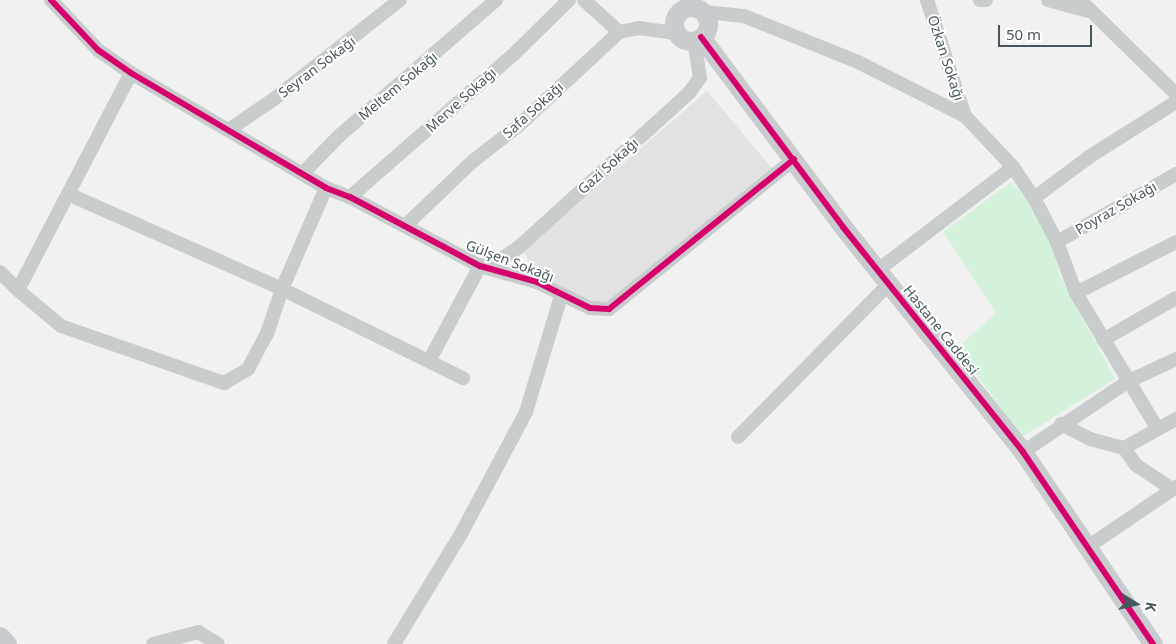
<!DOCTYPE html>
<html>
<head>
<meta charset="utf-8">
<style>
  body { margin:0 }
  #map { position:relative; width:1176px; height:644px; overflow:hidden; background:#f1f1f1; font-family:"Noto Sans",sans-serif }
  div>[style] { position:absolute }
  .education>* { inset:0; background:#e3e2e3 }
  .green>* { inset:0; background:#d4f2db }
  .street>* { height:14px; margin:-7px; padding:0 7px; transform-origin:7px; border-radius:7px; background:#c8cccd }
  .secondary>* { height:19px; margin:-9.5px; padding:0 9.5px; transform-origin:9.5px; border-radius:9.5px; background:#c8ccce }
  .secondary>.ring { margin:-9.5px; padding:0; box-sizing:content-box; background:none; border:19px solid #c8ccce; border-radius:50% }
  .cycleway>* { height:6px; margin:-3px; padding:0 3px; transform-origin:3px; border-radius:3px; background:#d6006c }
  span { translate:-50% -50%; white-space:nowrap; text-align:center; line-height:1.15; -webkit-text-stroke:4px #fff; paint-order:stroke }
  .street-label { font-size:14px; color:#47575e }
  .north { position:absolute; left:1111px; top:579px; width:50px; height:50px; -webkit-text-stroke:4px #fff; paint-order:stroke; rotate:100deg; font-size:14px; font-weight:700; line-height:20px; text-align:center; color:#47575e }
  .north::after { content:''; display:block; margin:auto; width:18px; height:22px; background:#47575e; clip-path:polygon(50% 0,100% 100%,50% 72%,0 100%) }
  .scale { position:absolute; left:998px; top:25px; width:94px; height:22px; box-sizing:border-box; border:2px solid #47575e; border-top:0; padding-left:6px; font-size:15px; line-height:18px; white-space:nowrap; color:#47575e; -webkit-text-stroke:4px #fff; paint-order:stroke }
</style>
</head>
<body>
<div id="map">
  <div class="education">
    <div style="clip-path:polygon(707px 91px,772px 168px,600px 308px,537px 282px,524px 250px)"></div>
  </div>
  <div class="green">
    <div style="clip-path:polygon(1011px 182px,1023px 194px,1050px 237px,1060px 276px,1115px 379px,1022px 437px,957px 348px,996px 313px,943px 232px)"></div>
  </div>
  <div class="street">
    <div style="left:51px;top:0;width:69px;rotate:46.8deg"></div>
    <div style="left:98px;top:50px;width:40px;rotate:34.9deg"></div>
    <div style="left:131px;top:73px;width:226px;rotate:30.5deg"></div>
    <div style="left:326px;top:188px;width:26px;rotate:21deg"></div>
    <div style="left:350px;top:197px;width:147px;rotate:28deg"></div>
    <div style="left:480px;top:266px;width:59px;rotate:15.7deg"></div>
    <div style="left:537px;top:282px;width:59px;rotate:26.1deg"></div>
    <div style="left:590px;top:308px;width:19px;rotate:3deg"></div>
    <div style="left:609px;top:309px;width:238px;rotate:-39deg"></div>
    <div style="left:584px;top:0;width:47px;rotate:42.4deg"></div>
    <div style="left:927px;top:0;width:122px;rotate:71.9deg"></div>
    <div style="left:980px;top:0;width:6px"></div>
    <div style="left:1048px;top:0;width:42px;rotate:15deg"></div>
    <div style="left:1080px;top:0;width:134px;rotate:44.4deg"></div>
    <div style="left:704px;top:12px;width:40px;rotate:5.7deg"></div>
    <div style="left:744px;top:16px;width:123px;rotate:22deg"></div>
    <div style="left:858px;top:62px;width:120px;rotate:26.8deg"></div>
    <div style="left:965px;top:116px;width:70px;rotate:46.7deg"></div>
    <div style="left:1013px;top:167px;width:37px;rotate:56deg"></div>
    <div style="left:1034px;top:198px;width:50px;rotate:62.4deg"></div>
    <div style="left:1057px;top:242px;width:54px;rotate:69.6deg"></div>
    <div style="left:1076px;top:293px;width:157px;rotate:59deg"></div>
    <div style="left:230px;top:129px;width:53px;rotate:-34.3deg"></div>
    <div style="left:274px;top:99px;width:160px;rotate:-38.2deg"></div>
    <div style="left:303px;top:173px;width:52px;rotate:-45.8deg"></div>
    <div style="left:339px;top:136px;width:208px;rotate:-40.9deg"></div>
    <div style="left:68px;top:194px;width:234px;rotate:23.9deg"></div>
    <div style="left:282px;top:289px;width:202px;rotate:26.2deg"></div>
    <div style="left:350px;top:197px;width:218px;rotate:-41.1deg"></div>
    <div style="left:514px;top:54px;width:77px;rotate:-44.5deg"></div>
    <div style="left:1034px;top:198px;width:69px;rotate:-36.7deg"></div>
    <div style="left:1089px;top:157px;width:103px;rotate:-32.3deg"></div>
    <div style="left:405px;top:226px;width:94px;rotate:-43.7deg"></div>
    <div style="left:473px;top:161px;width:57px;rotate:-37.9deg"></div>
    <div style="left:518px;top:126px;width:138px;rotate:-42.9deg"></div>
    <div style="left:619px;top:32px;width:20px;rotate:-11deg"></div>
    <div style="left:639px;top:28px;width:37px;rotate:8deg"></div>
    <div style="left:1057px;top:242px;width:137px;rotate:-29.7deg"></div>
    <div style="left:878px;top:270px;width:170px;rotate:-37.3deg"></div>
    <div style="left:0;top:272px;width:25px;rotate:45deg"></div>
    <div style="left:18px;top:290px;width:245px;rotate:-62.5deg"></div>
    <div style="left:18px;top:290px;width:56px;rotate:39.9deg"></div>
    <div style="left:61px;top:326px;width:173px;rotate:19.3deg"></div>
    <div style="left:224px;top:383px;width:28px;rotate:-30deg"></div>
    <div style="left:248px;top:369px;width:40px;rotate:-62deg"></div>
    <div style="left:267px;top:334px;width:47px;rotate:-71.6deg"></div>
    <div style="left:282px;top:289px;width:110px;rotate:-66.5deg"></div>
    <div style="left:1076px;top:293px;width:112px;rotate:-27deg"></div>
    <div style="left:1103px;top:340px;width:84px;rotate:-29.9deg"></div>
    <div style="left:429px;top:361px;width:108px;rotate:-61.8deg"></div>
    <div style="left:480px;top:266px;width:21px;rotate:-17deg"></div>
    <div style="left:500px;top:260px;width:22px;rotate:-34deg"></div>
    <div style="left:518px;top:248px;width:231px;rotate:-42.2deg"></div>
    <div style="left:689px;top:93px;width:19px;rotate:-54deg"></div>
    <div style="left:700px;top:78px;width:37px;rotate:-99deg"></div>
    <div style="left:1061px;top:424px;width:33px;rotate:27deg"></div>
    <div style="left:1090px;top:439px;width:35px;rotate:15deg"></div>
    <div style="left:1124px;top:448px;width:60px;rotate:-29.1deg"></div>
    <div style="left:738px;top:437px;width:215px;rotate:-45.4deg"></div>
    <div style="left:1124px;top:448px;width:21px;rotate:55deg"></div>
    <div style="left:1136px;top:465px;width:43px;rotate:33.7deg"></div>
    <div style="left:1023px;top:452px;width:125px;rotate:-33.9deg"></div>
    <div style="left:1127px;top:382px;width:54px;rotate:-25.1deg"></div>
    <div style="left:1089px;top:546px;width:105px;rotate:-34.1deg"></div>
    <div style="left:153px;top:644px;width:47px;rotate:-14.9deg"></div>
    <div style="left:198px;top:632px;width:23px;rotate:31deg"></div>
    <div style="left:394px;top:644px;width:131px;rotate:-58.7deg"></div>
    <div style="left:462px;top:532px;width:136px;rotate:-61.9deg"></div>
    <div style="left:526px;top:412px;width:121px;rotate:-73.2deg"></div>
  </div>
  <div class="secondary">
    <div class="ring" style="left:674px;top:7px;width:15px;height:15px"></div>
    <div style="left:701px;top:37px;width:237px;rotate:53.2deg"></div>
    <div style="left:843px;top:227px;width:288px;rotate:51.3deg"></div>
    <div style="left:1023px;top:452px;width:232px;rotate:55.9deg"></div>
    <div style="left:0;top:636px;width:11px;rotate:49deg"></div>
  </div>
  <div class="cycleway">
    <div style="left:51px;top:0;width:69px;rotate:46.8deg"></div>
    <div style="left:98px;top:50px;width:40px;rotate:34.9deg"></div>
    <div style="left:131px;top:73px;width:226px;rotate:30.5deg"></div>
    <div style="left:326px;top:188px;width:26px;rotate:21deg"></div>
    <div style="left:350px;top:197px;width:147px;rotate:28deg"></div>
    <div style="left:480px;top:266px;width:59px;rotate:15.7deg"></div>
    <div style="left:537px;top:282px;width:59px;rotate:26.1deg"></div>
    <div style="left:590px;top:308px;width:19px;rotate:3deg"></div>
    <div style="left:609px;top:309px;width:238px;rotate:-39deg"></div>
    <div style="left:701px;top:37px;width:237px;rotate:53.2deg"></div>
    <div style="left:843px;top:227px;width:288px;rotate:51.3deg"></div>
    <div style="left:1023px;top:452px;width:232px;rotate:55.9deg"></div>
  </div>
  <div class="street-label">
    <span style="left:946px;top:58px;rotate:72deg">Özkan Sokağı</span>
    <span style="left:317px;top:67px;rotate:-37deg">Seyran Sokağı</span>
    <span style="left:398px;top:86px;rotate:-40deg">Meltem Sokağı</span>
    <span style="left:461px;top:100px;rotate:-42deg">Merve Sokağı</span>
    <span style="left:533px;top:110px;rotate:-42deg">Safa Sokağı</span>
    <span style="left:608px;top:166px;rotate:-42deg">Gazi Sokağı</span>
    <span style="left:1116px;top:208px;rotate:-30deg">Poyraz Sokağı</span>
    <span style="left:510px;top:261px;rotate:21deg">Gülşen Sokağı</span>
    <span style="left:941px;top:330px;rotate:51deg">Hastane Caddesi</span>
  </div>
  <div class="north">K</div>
  <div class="scale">50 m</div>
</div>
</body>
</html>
